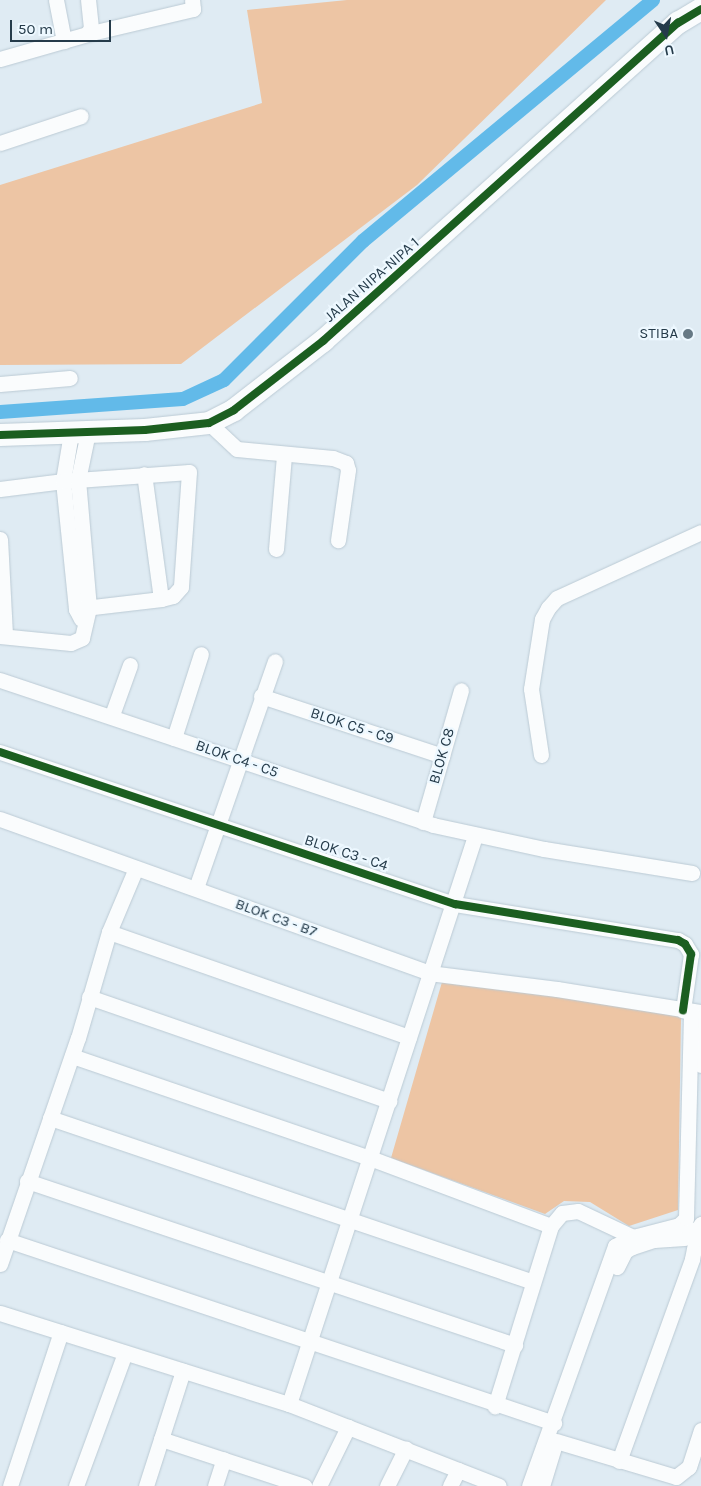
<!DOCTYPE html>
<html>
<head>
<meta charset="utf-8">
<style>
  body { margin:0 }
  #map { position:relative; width:701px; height:1486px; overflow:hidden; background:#dfebf3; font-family:Karla,sans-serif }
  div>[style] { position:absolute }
  .green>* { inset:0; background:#edc5a4 }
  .canal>* { height:14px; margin:-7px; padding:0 7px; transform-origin:7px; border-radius:7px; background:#62bae9 }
  .roads { filter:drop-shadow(0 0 1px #bbcad4) drop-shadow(0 0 1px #bbcad4) }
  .street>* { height:15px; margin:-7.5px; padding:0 7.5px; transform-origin:7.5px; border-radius:7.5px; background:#fafcfd }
  .secondary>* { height:22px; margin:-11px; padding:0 11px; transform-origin:11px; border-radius:11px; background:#fafcfd }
  .cycleway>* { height:8px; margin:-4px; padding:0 4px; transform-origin:4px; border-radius:4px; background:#1b5e20 }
  .dots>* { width:14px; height:14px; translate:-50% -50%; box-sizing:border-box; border:2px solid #edf8ff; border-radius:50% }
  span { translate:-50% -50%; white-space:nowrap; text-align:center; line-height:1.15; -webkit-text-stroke:4.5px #edf8ff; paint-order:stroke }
  .street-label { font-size:15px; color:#253b4a }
  .poi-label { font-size:15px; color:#253b4a }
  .right { translate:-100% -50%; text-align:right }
  .north { position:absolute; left:641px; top:10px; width:50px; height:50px; -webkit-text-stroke:4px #edf8ff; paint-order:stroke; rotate:168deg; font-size:14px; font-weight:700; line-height:20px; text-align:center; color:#253b4a }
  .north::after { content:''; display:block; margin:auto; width:18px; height:22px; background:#253b4a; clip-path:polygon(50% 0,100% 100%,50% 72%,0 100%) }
  .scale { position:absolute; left:10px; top:20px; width:101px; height:22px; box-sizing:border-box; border:2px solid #253b4a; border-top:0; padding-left:6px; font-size:15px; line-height:18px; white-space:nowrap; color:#253b4a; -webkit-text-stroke:4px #edf8ff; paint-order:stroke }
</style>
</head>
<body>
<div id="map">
  <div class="green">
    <div style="clip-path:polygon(347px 0,606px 0,417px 185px,181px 364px,0 365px,0 185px,262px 103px,247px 10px)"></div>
    <div style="clip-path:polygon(442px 982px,540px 991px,681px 1017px,678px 1210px,629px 1226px,590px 1202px,564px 1201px,545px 1214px,391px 1158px)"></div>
  </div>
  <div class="canal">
    <div style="left:0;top:412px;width:183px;rotate:-4.1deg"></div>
    <div style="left:183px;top:399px;width:45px;rotate:-24.9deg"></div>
    <div style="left:224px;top:380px;width:197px;rotate:-45deg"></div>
    <div style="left:363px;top:241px;width:377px;rotate:-39.7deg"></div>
  </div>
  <div class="roads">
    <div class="street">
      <div style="left:56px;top:0;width:42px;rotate:79deg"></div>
      <div style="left:87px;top:34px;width:109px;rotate:-13.3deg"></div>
      <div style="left:193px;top:9px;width:9px;rotate:-96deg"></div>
      <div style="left:0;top:59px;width:91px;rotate:-16deg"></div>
      <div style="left:87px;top:34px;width:7px;rotate:-56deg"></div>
      <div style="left:91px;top:28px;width:28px;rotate:-96deg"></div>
      <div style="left:0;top:143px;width:85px;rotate:-18.4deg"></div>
      <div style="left:0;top:384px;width:70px;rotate:-4.9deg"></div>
      <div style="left:209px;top:423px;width:38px;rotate:43deg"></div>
      <div style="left:237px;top:449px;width:96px;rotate:5.4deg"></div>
      <div style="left:333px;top:458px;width:14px;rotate:21deg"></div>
      <div style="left:346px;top:463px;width:7px;rotate:74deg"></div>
      <div style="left:348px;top:470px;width:71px;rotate:98.1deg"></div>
      <div style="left:71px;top:433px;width:49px;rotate:99.5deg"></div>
      <div style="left:63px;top:481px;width:129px;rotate:84.2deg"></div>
      <div style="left:76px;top:609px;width:11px;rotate:63deg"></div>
      <div style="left:0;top:489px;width:64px;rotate:-7.2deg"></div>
      <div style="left:63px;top:481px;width:126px;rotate:-4.1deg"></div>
      <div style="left:189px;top:472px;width:115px;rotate:94deg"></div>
      <div style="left:181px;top:587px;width:12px;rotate:132deg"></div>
      <div style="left:173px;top:596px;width:12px;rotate:166deg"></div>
      <div style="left:0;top:539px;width:97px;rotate:87deg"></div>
      <div style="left:276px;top:549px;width:93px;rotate:-85.1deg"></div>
      <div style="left:76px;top:609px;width:86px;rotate:-6.7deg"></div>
      <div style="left:161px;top:599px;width:126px;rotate:-97.7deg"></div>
      <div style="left:0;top:636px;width:71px;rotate:5.6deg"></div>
      <div style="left:71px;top:643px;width:12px;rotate:-24deg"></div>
      <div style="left:82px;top:638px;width:31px;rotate:-77deg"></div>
      <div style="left:89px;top:608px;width:128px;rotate:-94.9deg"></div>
      <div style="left:78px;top:480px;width:49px;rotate:-78.2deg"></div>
      <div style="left:0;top:680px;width:457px;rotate:18.5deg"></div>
      <div style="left:433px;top:825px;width:114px;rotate:12.2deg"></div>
      <div style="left:544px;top:849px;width:150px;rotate:9.2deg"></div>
      <div style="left:261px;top:696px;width:191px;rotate:18.3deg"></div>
      <div style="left:112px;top:715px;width:53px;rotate:-70.2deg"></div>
      <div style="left:174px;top:738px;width:88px;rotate:-72.2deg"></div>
      <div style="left:0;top:752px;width:480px;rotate:18.5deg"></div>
      <div style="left:455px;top:904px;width:226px;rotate:9.2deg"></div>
      <div style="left:678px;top:940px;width:8px;rotate:30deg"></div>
      <div style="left:685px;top:944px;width:12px;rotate:59deg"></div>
      <div style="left:691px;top:954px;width:57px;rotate:98.1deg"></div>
      <div style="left:541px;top:755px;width:67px;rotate:-98.6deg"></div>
      <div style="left:531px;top:689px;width:71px;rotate:-81.1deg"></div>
      <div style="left:542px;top:619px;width:13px;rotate:-61deg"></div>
      <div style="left:548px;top:608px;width:13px;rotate:-48deg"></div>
      <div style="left:557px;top:598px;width:158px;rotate:-24.6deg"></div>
      <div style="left:0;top:819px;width:456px;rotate:19.7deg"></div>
      <div style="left:429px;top:973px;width:129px;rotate:7.1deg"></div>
      <div style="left:557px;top:989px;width:146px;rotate:9.1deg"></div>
      <div style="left:423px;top:822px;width:137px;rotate:-73.9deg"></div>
      <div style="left:196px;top:888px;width:240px;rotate:-70.8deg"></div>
      <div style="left:109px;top:932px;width:318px;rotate:19.3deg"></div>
      <div style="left:89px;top:997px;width:318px;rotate:19.1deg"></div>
      <div style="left:700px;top:1025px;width:40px;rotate:88.6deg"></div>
      <div style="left:72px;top:1056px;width:315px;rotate:18.9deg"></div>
      <div style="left:370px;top:1158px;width:193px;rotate:20.6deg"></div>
      <div style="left:551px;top:1226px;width:189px;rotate:107.3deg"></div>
      <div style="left:50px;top:1118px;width:510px;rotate:18.75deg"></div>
      <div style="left:27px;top:1181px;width:515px;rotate:18.58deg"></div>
      <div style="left:551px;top:1226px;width:17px;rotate:-50deg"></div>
      <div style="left:562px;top:1213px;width:16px;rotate:-7deg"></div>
      <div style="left:578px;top:1211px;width:61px;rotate:25.3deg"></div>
      <div style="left:7px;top:1240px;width:577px;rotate:18.5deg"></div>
      <div style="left:0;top:1264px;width:239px;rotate:-71deg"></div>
      <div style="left:78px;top:1038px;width:110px;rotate:-73.7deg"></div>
      <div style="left:109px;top:932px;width:69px;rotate:-67.1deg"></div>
      <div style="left:617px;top:1267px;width:18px;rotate:-63deg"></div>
      <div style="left:625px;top:1251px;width:8px;rotate:-30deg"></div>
      <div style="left:632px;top:1247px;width:23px;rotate:-18deg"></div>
      <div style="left:654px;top:1240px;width:30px;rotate:-4deg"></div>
      <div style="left:684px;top:1238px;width:12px;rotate:-20deg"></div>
      <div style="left:695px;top:1234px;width:12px;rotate:-59deg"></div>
      <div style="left:0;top:1313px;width:303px;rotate:17.5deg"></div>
      <div style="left:289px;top:1404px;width:225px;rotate:21.3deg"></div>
      <div style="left:289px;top:1404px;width:598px;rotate:-71.87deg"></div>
      <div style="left:161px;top:1439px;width:151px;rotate:18.2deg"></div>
      <div style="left:556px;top:1441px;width:125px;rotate:16.7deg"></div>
      <div style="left:676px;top:1477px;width:16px;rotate:-38deg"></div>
      <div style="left:689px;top:1467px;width:39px;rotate:-72deg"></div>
      <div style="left:619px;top:1461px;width:215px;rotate:-70.1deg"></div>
      <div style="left:692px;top:1259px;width:20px;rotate:-79deg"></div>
      <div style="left:696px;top:1239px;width:12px;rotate:-121deg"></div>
      <div style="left:10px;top:1486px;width:162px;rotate:-71.7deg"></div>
      <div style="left:76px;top:1486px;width:142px;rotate:-69.8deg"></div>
      <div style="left:146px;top:1486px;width:121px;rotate:-72.2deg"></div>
      <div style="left:215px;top:1486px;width:28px;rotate:-72deg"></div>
      <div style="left:319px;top:1486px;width:66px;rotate:-63.8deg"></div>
      <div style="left:387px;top:1486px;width:42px;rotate:-63.4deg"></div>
      <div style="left:450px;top:1486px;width:18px;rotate:-63deg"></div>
      <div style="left:529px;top:1486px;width:255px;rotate:-70.3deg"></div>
      <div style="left:615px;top:1246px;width:20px;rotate:-27deg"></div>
      <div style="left:633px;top:1237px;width:48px;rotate:-14.6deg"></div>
      <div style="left:679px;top:1225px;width:10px;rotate:-45deg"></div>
      <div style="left:686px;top:1218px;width:207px;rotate:-88.6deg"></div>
      <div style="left:542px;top:1486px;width:39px;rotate:-73deg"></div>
    </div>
    <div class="secondary">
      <div style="left:0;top:435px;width:145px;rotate:-2deg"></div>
      <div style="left:145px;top:430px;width:64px;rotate:-6.2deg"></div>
      <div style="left:209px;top:423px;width:28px;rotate:-27deg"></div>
      <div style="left:234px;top:410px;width:113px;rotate:-37.8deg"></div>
      <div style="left:323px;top:341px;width:477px;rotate:-41.9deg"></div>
      <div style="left:678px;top:23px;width:27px;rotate:-31deg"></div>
    </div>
  </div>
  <div class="cycleway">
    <div style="left:0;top:435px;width:145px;rotate:-2deg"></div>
    <div style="left:145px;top:430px;width:64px;rotate:-6.2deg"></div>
    <div style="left:209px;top:423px;width:28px;rotate:-27deg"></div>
    <div style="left:234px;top:410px;width:113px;rotate:-37.8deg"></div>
    <div style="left:323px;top:341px;width:477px;rotate:-41.9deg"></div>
    <div style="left:678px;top:23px;width:27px;rotate:-31deg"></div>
    <div style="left:0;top:752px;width:480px;rotate:18.5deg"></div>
    <div style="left:455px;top:904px;width:226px;rotate:9.2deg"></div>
    <div style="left:678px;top:940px;width:8px;rotate:30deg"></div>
    <div style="left:685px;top:944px;width:12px;rotate:59deg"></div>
    <div style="left:691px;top:954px;width:57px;rotate:98.1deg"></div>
  </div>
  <div class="dots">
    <div style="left:688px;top:334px;background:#667985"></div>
  </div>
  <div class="street-label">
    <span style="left:372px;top:280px;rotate:-41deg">JALAN NIPA-NIPA 1</span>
    <span style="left:352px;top:726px;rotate:18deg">BLOK C5 - C9</span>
    <span style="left:442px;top:756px;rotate:-74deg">BLOK C8</span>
    <span style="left:237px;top:759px;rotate:19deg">BLOK C4 - C5</span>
    <span style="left:346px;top:853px;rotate:18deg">BLOK C3 - C4</span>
    <span style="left:276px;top:918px;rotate:20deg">BLOK C3 - B7</span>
  </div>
  <div class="poi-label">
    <span class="right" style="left:678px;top:334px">STIBA</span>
  </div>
  <div class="north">U</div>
  <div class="scale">50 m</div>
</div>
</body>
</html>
